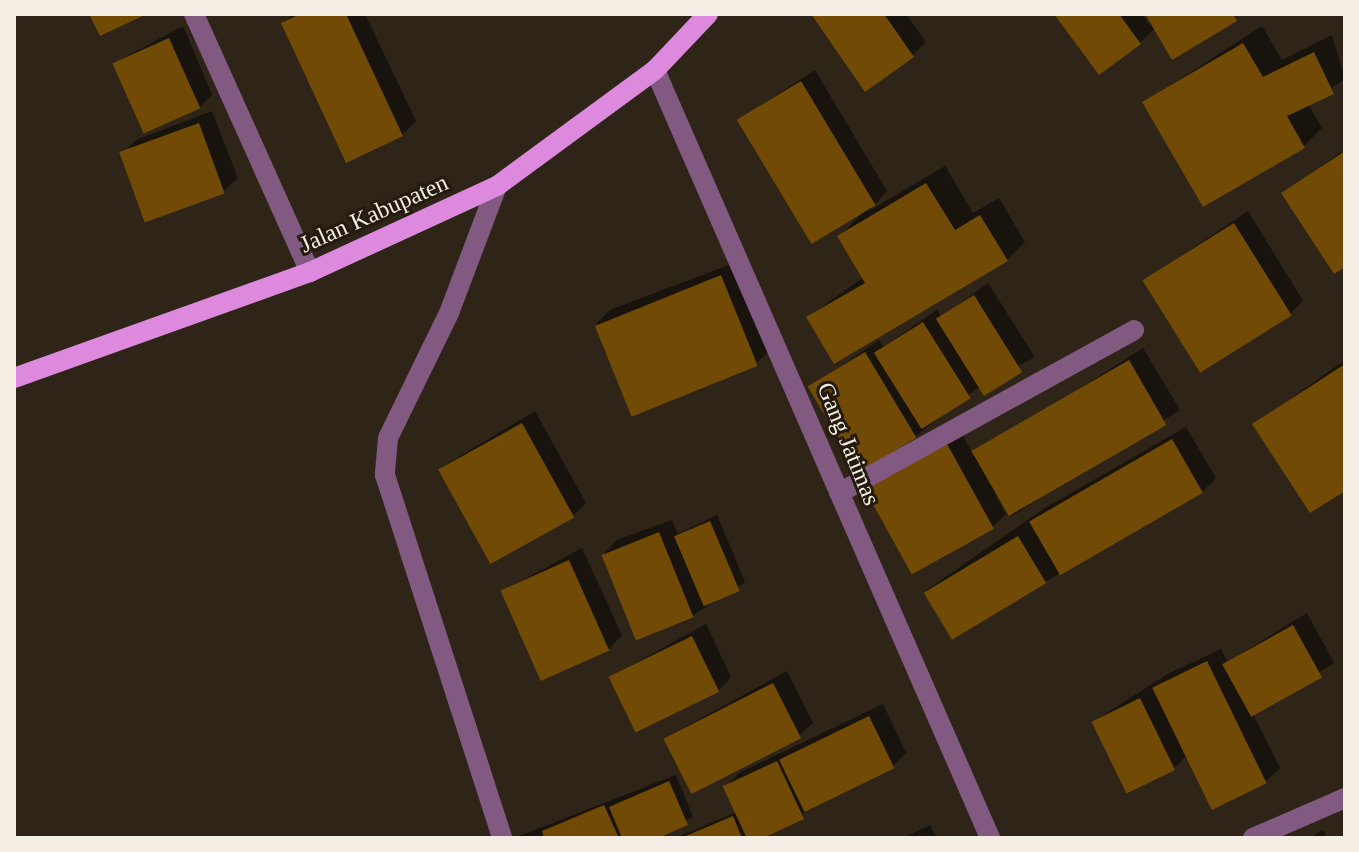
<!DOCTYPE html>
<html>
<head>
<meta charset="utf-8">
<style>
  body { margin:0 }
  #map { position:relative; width:1359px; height:852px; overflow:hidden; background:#2e2417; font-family:Georgia,serif }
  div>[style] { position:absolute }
  .shadow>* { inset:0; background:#0007 }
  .building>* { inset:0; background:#714a05; transform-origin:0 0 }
  .minor>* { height:20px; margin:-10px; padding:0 10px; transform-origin:10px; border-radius:10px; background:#815981 }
  .major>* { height:20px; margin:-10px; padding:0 10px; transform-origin:10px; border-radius:10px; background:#dd8ade }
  span { translate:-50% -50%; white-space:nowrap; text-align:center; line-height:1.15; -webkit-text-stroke:6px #241b0e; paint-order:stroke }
  .street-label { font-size:24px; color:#f4ede4 }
  .frame { position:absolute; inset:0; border:16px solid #f4ede4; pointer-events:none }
</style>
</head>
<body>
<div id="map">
  <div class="shadow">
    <div style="clip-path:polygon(293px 14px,365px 14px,416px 121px,402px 135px,283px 24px)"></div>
    <div style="clip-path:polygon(813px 14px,906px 14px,926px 42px,912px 56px)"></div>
    <div style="clip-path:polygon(1058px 14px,1142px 14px,1151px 27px,1147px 14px,1241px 14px,1155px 28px,1140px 43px)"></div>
    <div style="clip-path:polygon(183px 26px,212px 94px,199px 108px,114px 63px)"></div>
    <div style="clip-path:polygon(1262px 26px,1282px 60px,1332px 35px,1345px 79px,1308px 104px,1322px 128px,1304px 146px,1204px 204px,1145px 102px)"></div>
    <div style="clip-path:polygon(815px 70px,887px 191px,869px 211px,945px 166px,973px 213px,999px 198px,1025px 242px,1007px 260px,808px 317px,864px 277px,840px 236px,863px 212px,738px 120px)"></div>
    <div style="clip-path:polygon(212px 111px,238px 178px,224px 191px,122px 154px,136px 140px)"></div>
    <div style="clip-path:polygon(1345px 149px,1345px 264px,1283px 194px)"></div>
    <div style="clip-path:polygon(1248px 211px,1303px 301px,1289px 315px,1145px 280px)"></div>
    <div style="clip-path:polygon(734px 263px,769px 351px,756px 364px,596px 324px,610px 310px)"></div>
    <div style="clip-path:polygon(988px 283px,1035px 357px,980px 386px,916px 436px,810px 388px,879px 340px,883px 347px,937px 310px,941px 317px)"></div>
    <div style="clip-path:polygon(1143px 348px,1180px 410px,1012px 516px,994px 492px,1006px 514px,992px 527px,866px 489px,961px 432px,974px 456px)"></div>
    <div style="clip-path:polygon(1345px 360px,1345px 488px,1254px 425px)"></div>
    <div style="clip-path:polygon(535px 411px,586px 503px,573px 516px,440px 468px)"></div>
    <div style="clip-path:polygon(1186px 427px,1216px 478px,1202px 492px,1045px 582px,925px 591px,1045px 508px)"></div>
    <div style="clip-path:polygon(717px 515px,745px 582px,692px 616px,604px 554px,617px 540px,672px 520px,678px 534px)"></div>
    <div style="clip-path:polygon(582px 548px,622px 635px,609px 649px,503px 591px)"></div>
    <div style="clip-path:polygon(1307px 613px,1334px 663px,1253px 714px,1280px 768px,1266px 781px,1215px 807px,1188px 754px,1174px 768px,1094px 721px,1168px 674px,1221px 649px,1227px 662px)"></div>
    <div style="clip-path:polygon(706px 624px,731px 677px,718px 691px,610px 677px)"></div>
    <div style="clip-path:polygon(787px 671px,813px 723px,799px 736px,665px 738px)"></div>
    <div style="clip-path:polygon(883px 704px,906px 753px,893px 766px,756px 838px,675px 838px,737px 812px,726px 786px,739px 773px)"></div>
    <div style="clip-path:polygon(676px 775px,693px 817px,652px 838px,514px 838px)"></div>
    <div style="clip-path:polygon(930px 825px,937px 838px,903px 838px)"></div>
    <div style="clip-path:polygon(1323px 830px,1327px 838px,1310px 838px)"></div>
  </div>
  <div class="building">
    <div style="clip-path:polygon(89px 14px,147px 14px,100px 36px)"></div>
    <div style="clip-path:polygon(300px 14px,346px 14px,403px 136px,346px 163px,281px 23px)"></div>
    <div style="clip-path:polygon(811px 14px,884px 14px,914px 57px,865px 92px)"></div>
    <div style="clip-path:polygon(1054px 14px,1119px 14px,1141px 44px,1099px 75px)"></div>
    <div style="clip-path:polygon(1145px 14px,1233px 14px,1237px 21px,1172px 60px)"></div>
    <div style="left:169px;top:38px;width:77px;height:62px;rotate:66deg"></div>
    <div style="clip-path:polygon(1243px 43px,1263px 77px,1314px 52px,1334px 94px,1287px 116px,1305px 148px,1203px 207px,1142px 102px)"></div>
    <div style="left:801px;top:81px;width:145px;height:75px;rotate:59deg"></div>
    <div style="left:199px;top:123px;width:75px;height:85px;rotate:70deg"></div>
    <div style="clip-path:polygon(1345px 151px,1345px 267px,1334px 274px,1281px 193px)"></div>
    <div style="clip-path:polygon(926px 183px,955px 230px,980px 215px,1008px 261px,834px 364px,806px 317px,865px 283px,837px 236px)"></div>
    <div style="left:1234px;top:223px;width:109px;height:108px;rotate:58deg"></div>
    <div style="left:721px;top:275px;width:98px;height:136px;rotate:68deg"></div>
    <div style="left:974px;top:295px;width:91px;height:45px;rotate:58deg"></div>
    <div style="left:923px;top:322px;width:90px;height:58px;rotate:58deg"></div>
    <div style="left:865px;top:352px;width:100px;height:67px;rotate:59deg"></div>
    <div style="left:1129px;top:360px;width:75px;height:182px;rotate:60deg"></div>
    <div style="clip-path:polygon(1345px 364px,1345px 491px,1310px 513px,1252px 424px)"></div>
    <div style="left:522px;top:423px;width:108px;height:96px;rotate:61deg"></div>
    <div style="left:1172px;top:439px;width:62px;height:165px;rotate:60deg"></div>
    <div style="left:947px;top:444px;width:97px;height:94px;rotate:61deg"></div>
    <div style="left:710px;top:521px;width:76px;height:39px;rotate:67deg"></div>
    <div style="left:659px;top:532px;width:92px;height:62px;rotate:68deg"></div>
    <div style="left:1018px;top:536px;width:55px;height:110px;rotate:59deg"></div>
    <div style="left:569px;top:560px;width:99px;height:75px;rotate:66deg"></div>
    <div style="left:1293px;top:625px;width:60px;height:81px;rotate:61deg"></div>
    <div style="left:692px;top:636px;width:62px;height:93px;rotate:64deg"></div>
    <div style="left:1207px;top:661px;width:136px;height:61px;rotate:64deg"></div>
    <div style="left:773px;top:683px;width:62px;height:123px;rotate:63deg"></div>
    <div style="left:1140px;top:698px;width:80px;height:54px;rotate:64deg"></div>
    <div style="left:869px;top:716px;width:58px;height:100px;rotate:64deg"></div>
    <div style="left:777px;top:761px;width:64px;height:60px;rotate:65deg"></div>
    <div style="clip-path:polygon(669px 781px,688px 825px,658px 838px,622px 838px,609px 807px)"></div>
    <div style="clip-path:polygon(604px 805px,619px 838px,544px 838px,542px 831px)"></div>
    <div style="clip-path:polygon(733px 816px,742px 838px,681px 838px)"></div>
  </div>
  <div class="minor">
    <div style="left:194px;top:14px;width:283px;rotate:65.8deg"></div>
    <div style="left:655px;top:70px;width:838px;rotate:66.43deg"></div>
    <div style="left:497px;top:186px;width:136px;rotate:110.7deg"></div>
    <div style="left:449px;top:313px;width:139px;rotate:116deg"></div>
    <div style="left:388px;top:438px;width:37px;rotate:95deg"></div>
    <div style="left:385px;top:475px;width:381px;rotate:72.1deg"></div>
    <div style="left:839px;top:493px;width:337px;rotate:-28.9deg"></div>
    <div style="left:1253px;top:838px;width:100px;rotate:-23.5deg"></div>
  </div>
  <div class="major">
    <div style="left:14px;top:378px;width:314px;rotate:-19.7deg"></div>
    <div style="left:310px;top:272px;width:206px;rotate:-24.7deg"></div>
    <div style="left:497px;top:186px;width:196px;rotate:-36.3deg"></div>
    <div style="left:655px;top:70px;width:77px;rotate:-46.6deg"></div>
  </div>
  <div class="street-label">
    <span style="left:374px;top:214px;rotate:-24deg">Jalan Kabupaten</span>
    <span style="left:848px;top:444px;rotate:68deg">Gang Jatimas</span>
  </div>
  <div class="frame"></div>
</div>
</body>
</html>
